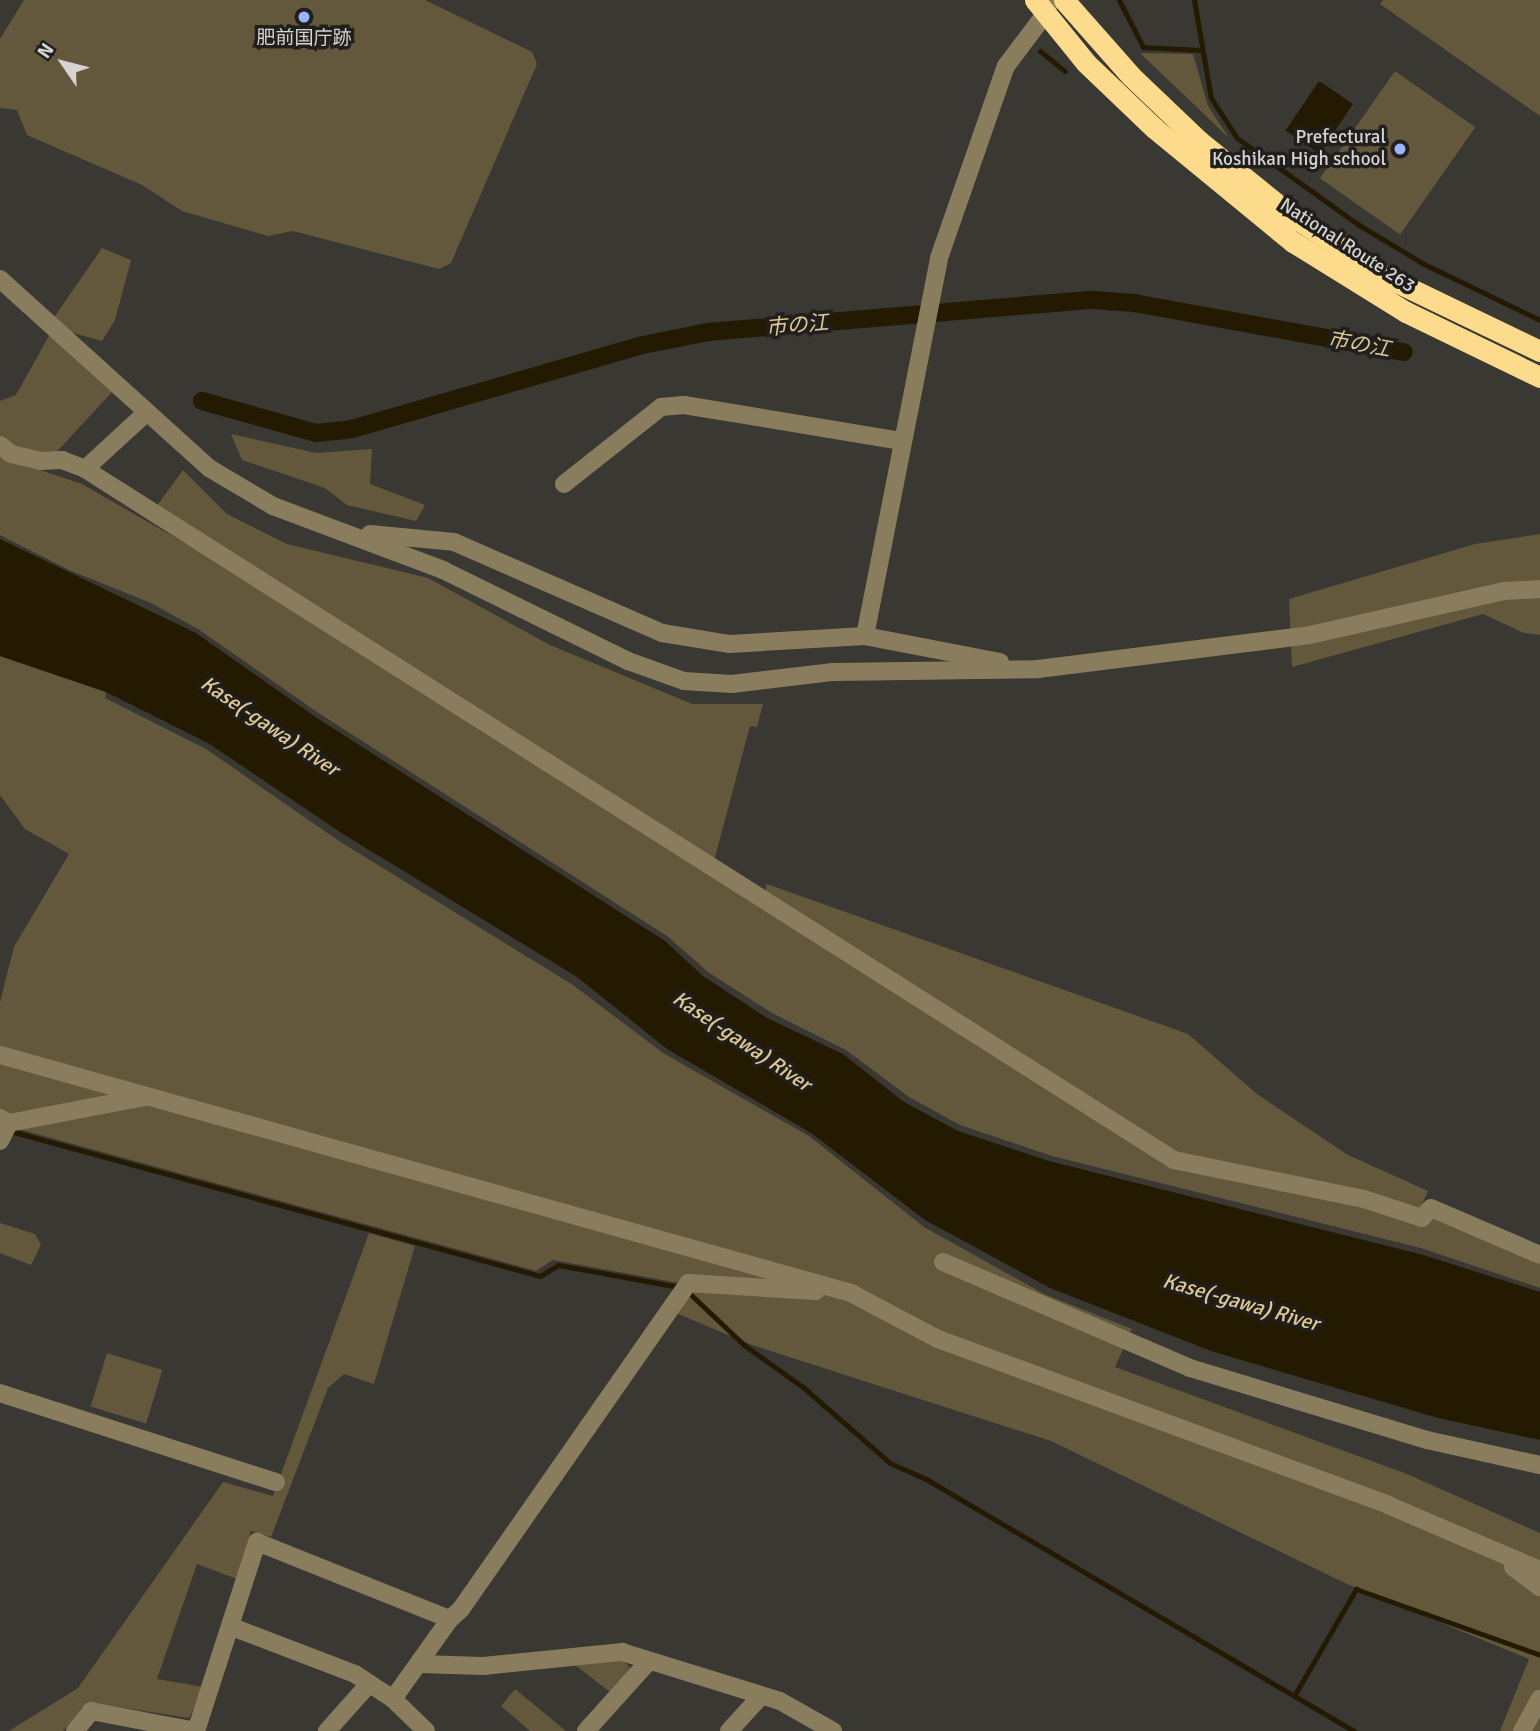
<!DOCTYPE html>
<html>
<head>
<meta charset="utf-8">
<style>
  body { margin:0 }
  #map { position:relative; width:1540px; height:1731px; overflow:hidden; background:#393833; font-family:Signika,"Noto Sans JP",sans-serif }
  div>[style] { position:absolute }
  .green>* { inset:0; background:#64583c; transform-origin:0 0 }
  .water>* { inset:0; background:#241a01; transform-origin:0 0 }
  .stream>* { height:5px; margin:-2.5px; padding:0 2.5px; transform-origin:2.5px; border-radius:2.5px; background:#241a01 }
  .canal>* { height:18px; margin:-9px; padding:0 9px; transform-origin:9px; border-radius:9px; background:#241a01 }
  .minor>* { height:18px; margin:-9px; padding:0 9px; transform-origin:9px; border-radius:9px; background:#8a7d5e }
  .highway>* { height:21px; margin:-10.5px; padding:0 10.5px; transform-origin:10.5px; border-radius:10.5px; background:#fddb8d }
  .dots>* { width:19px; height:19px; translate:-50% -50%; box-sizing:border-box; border:4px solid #201f1d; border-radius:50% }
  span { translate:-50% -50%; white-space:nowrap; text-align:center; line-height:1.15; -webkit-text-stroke:7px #201f1d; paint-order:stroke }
  .poi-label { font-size:19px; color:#d5d4d2 }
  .right { translate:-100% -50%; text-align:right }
  .street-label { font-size:19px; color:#d5d4d2 }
  .water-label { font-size:21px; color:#e0c893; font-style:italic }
  .north { position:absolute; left:28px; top:28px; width:70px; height:70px; -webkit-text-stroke:5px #201f1d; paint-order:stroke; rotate:305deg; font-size:19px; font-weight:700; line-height:28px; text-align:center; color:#d5d4d2 }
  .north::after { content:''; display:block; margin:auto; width:24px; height:32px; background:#d5d4d2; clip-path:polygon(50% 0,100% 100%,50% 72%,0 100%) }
</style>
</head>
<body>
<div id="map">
  <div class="green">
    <div style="clip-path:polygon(24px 0,425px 0,532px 52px,537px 64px,451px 263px,439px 269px,293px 231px,268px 236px,182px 211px,142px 185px,27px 135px,17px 110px,0 108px,0 39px)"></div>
    <div style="clip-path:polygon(1383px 0,1540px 0,1540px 116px,1380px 4px)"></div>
    <div style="clip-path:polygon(1140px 53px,1193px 54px,1208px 106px,1229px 138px)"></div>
    <div style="left:1395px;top:71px;width:98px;height:131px;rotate:35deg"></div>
    <div style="clip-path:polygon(102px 248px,131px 260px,115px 320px,102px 341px,73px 333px,53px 319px)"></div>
    <div style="clip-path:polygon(50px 334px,113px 391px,40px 470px,82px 484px,216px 561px,764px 895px,767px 884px,1188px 1034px,1257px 1094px,1348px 1155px,1428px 1191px,1420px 1209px,1540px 1262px,1540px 1288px,1421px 1248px,1052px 1156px,960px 1125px,909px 1097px,846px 1050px,772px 1013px,708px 972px,667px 936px,320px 714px,198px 629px,151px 603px,69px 570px,0 535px,0 401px,16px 395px)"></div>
    <div style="clip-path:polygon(231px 434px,316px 453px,372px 449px,370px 484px,425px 505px,416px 521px,347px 505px,325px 488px,242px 460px)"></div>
    <div style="clip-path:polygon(183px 470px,227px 514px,287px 544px,428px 578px,550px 645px,692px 704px,763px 704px,757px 727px,750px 726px,714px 861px,156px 507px)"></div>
    <div style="clip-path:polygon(1540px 534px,1540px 635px,1524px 633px,1483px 614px,1292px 667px,1289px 599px,1475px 544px)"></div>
    <div style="clip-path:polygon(0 656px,106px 692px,105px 698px,206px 749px,339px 841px,573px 985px,663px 1053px,809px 1136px,924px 1227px,1044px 1294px,1132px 1329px,1115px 1367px,1407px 1474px,1540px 1533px,1540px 1731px,1500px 1731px,1529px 1659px,1347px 1584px,1051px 1441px,752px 1345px,676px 1313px,679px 1283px,553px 1260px,536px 1271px,0 1124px,0 1002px,14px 947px,69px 854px,25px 829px,0 795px)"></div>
    <div style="clip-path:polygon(0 1223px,35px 1234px,41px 1245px,31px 1265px,0 1253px)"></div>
    <div style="clip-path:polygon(369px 1233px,415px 1246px,374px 1384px,344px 1374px,328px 1388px,271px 1537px,251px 1531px,237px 1579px,197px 1564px,157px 1679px,204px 1687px,189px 1718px,87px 1702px,63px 1731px,9px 1731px,78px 1688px,223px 1482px,273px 1496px)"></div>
    <div style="left:107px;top:1353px;width:58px;height:56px;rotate:17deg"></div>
    <div style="clip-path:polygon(570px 1661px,624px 1661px,631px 1669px,610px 1692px)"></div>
    <div style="clip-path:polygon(515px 1689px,566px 1731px,530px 1731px,501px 1706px)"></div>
  </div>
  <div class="water">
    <div style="left:1319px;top:81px;width:41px;height:60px;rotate:34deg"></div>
    <div style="clip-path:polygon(0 539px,196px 633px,317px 718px,665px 941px,703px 976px,767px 1018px,843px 1054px,904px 1102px,958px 1131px,1049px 1161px,1420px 1254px,1540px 1292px,1540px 1440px,1438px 1418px,1211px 1351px,1050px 1288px,925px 1220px,811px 1133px,667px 1049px,577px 977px,343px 834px,208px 743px,106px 692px,0 656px)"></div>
  </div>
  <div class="stream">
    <div style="left:1119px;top:0;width:53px;rotate:62.9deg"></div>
    <div style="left:1143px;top:47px;width:58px;rotate:3deg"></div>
    <div style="left:1194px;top:0;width:99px;rotate:80.2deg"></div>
    <div style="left:1211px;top:98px;width:48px;rotate:57deg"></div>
    <div style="left:1237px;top:138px;width:150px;rotate:35.5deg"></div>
    <div style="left:1359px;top:225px;width:76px;rotate:31deg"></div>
    <div style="left:1424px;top:264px;width:129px;rotate:25.8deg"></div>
    <div style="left:1040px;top:51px;width:32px;rotate:39deg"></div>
    <div style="left:10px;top:1131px;width:549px;rotate:15.3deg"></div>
    <div style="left:540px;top:1276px;width:21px;rotate:-31deg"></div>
    <div style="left:558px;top:1265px;width:123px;rotate:10.3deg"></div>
    <div style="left:688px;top:1292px;width:77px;rotate:43.4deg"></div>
    <div style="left:744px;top:1345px;width:74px;rotate:35.6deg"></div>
    <div style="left:804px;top:1388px;width:114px;rotate:41.1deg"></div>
    <div style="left:890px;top:1463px;width:39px;rotate:24deg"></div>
    <div style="left:926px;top:1479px;width:497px;rotate:30.5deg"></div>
    <div style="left:1294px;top:1696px;width:124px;rotate:-59.9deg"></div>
    <div style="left:1356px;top:1589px;width:195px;rotate:19.7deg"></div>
  </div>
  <div class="canal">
    <div style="left:202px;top:401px;width:118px;rotate:15.7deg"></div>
    <div style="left:316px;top:433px;width:36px;rotate:-6deg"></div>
    <div style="left:352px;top:429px;width:303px;rotate:-16.1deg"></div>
    <div style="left:643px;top:345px;width:66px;rotate:-11.3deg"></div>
    <div style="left:708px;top:332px;width:386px;rotate:-4.8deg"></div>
    <div style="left:1093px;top:300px;width:41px;rotate:4.2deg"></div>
    <div style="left:1134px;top:303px;width:274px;rotate:10.3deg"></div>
  </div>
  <div class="minor">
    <div style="left:0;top:279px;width:282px;rotate:42.1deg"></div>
    <div style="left:209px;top:468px;width:74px;rotate:30.7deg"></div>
    <div style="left:273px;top:506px;width:182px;rotate:20.6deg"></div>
    <div style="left:443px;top:570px;width:206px;rotate:26.2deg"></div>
    <div style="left:628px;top:661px;width:59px;rotate:19.7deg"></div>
    <div style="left:684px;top:681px;width:48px;rotate:3.6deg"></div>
    <div style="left:732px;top:684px;width:102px;rotate:-6.8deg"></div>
    <div style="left:833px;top:672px;width:205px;rotate:-0.8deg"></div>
    <div style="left:1038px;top:669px;width:274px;rotate:-7.1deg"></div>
    <div style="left:1310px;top:635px;width:199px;rotate:-12.8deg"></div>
    <div style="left:1504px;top:591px;width:36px;rotate:-3deg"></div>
    <div style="left:0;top:445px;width:14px;rotate:39deg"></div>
    <div style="left:11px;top:454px;width:31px;rotate:13deg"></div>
    <div style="left:41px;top:461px;width:21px;rotate:-3deg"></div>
    <div style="left:62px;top:460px;width:25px;rotate:21deg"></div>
    <div style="left:85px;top:469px;width:83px;rotate:-42.6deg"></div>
    <div style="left:85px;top:469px;width:1290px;rotate:32.4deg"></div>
    <div style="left:1174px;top:1160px;width:194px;rotate:11.6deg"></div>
    <div style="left:1364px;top:1199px;width:61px;rotate:18.1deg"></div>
    <div style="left:1422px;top:1218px;width:13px;rotate:-48deg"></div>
    <div style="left:1431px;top:1208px;width:119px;rotate:23.3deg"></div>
    <div style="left:564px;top:484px;width:124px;rotate:-38.4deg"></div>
    <div style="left:661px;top:407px;width:23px;rotate:-5deg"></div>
    <div style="left:684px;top:405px;width:221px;rotate:9.4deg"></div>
    <div style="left:370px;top:534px;width:84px;rotate:5.4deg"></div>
    <div style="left:454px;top:542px;width:227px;rotate:23.6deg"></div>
    <div style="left:662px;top:633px;width:69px;rotate:9.2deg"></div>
    <div style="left:730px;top:644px;width:135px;rotate:-3.4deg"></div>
    <div style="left:1000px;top:662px;width:137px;rotate:-169.1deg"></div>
    <div style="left:865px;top:636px;width:385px;rotate:-78.9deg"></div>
    <div style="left:939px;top:258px;width:203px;rotate:-70.8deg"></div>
    <div style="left:1006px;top:66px;width:66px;rotate:-53deg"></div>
    <div style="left:1046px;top:13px;width:14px;rotate:-73deg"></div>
    <div style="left:0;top:1055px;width:884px;rotate:15.62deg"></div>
    <div style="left:851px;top:1293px;width:98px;rotate:27.9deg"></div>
    <div style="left:938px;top:1339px;width:480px;rotate:20.2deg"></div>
    <div style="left:1388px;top:1505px;width:165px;rotate:23.2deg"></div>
    <div style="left:0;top:1118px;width:10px;rotate:29deg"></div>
    <div style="left:9px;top:1123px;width:137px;rotate:-10.9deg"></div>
    <div style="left:0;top:1141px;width:20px;rotate:-63deg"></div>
    <div style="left:943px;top:1262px;width:269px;rotate:23.2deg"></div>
    <div style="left:1190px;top:1368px;width:248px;rotate:16.9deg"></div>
    <div style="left:1427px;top:1440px;width:116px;rotate:12.5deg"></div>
    <div style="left:0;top:1393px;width:290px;rotate:17.9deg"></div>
    <div style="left:1513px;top:1567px;width:34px;rotate:37deg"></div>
    <div style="left:450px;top:1619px;width:15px;rotate:-42deg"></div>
    <div style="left:461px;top:1609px;width:397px;rotate:-55.1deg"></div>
    <div style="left:688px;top:1283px;width:128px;rotate:3.6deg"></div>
    <div style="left:232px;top:1627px;width:132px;rotate:20.9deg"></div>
    <div style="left:355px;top:1674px;width:45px;rotate:33.3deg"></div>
    <div style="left:393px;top:1699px;width:46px;rotate:44.1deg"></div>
    <div style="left:420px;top:1664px;width:63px;rotate:1.8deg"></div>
    <div style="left:483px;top:1666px;width:140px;rotate:-5.8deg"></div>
    <div style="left:622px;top:1652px;width:165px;rotate:17.2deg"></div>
    <div style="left:780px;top:1701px;width:61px;rotate:29.5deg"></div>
    <div style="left:75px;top:1731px;width:26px;rotate:-51deg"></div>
    <div style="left:91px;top:1711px;width:107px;rotate:10.8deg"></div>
    <div style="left:196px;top:1731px;width:199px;rotate:-72.1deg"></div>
    <div style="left:257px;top:1542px;width:208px;rotate:21.8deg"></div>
    <div style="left:450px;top:1619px;width:98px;rotate:125.5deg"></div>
    <div style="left:327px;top:1731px;width:63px;rotate:-48.2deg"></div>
    <div style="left:586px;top:1731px;width:94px;rotate:-48deg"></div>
    <div style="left:729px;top:1731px;width:46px;rotate:-47.6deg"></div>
    <div style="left:1522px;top:1731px;width:37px;rotate:-61deg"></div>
  </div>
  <div class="highway">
    <div style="left:1035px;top:0;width:81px;rotate:51deg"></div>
    <div style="left:1086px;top:63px;width:94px;rotate:43.7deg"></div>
    <div style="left:1154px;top:128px;width:180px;rotate:39.4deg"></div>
    <div style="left:1293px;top:242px;width:133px;rotate:31.8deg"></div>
    <div style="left:1406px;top:312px;width:149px;rotate:25.9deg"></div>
    <div style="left:1064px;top:0;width:101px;rotate:48.6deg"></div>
    <div style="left:1131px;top:76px;width:94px;rotate:43.7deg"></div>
    <div style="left:1199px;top:141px;width:119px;rotate:38.9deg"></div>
    <div style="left:1292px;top:216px;width:110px;rotate:33.1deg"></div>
    <div style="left:1384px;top:276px;width:173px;rotate:25.7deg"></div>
  </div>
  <div class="dots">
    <div style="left:304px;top:17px;background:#98b5fd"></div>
    <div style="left:1400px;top:149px;background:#98b5fd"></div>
  </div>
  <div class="poi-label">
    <span style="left:304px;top:39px">肥前国庁跡</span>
    <span class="right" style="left:1386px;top:149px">Prefectural<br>Koshikan High school</span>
  </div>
  <div class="street-label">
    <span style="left:1347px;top:246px;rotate:33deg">National Route 263</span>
  </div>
  <div class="water-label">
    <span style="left:797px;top:325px;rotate:-5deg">市の江</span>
    <span style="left:1359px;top:344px;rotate:10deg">市の江</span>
    <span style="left:270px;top:726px;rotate:34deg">Kase(-gawa) River</span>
    <span style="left:742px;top:1041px;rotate:34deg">Kase(-gawa) River</span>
    <span style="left:1241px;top:1302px;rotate:16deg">Kase(-gawa) River</span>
  </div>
  <div class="north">N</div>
</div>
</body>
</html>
